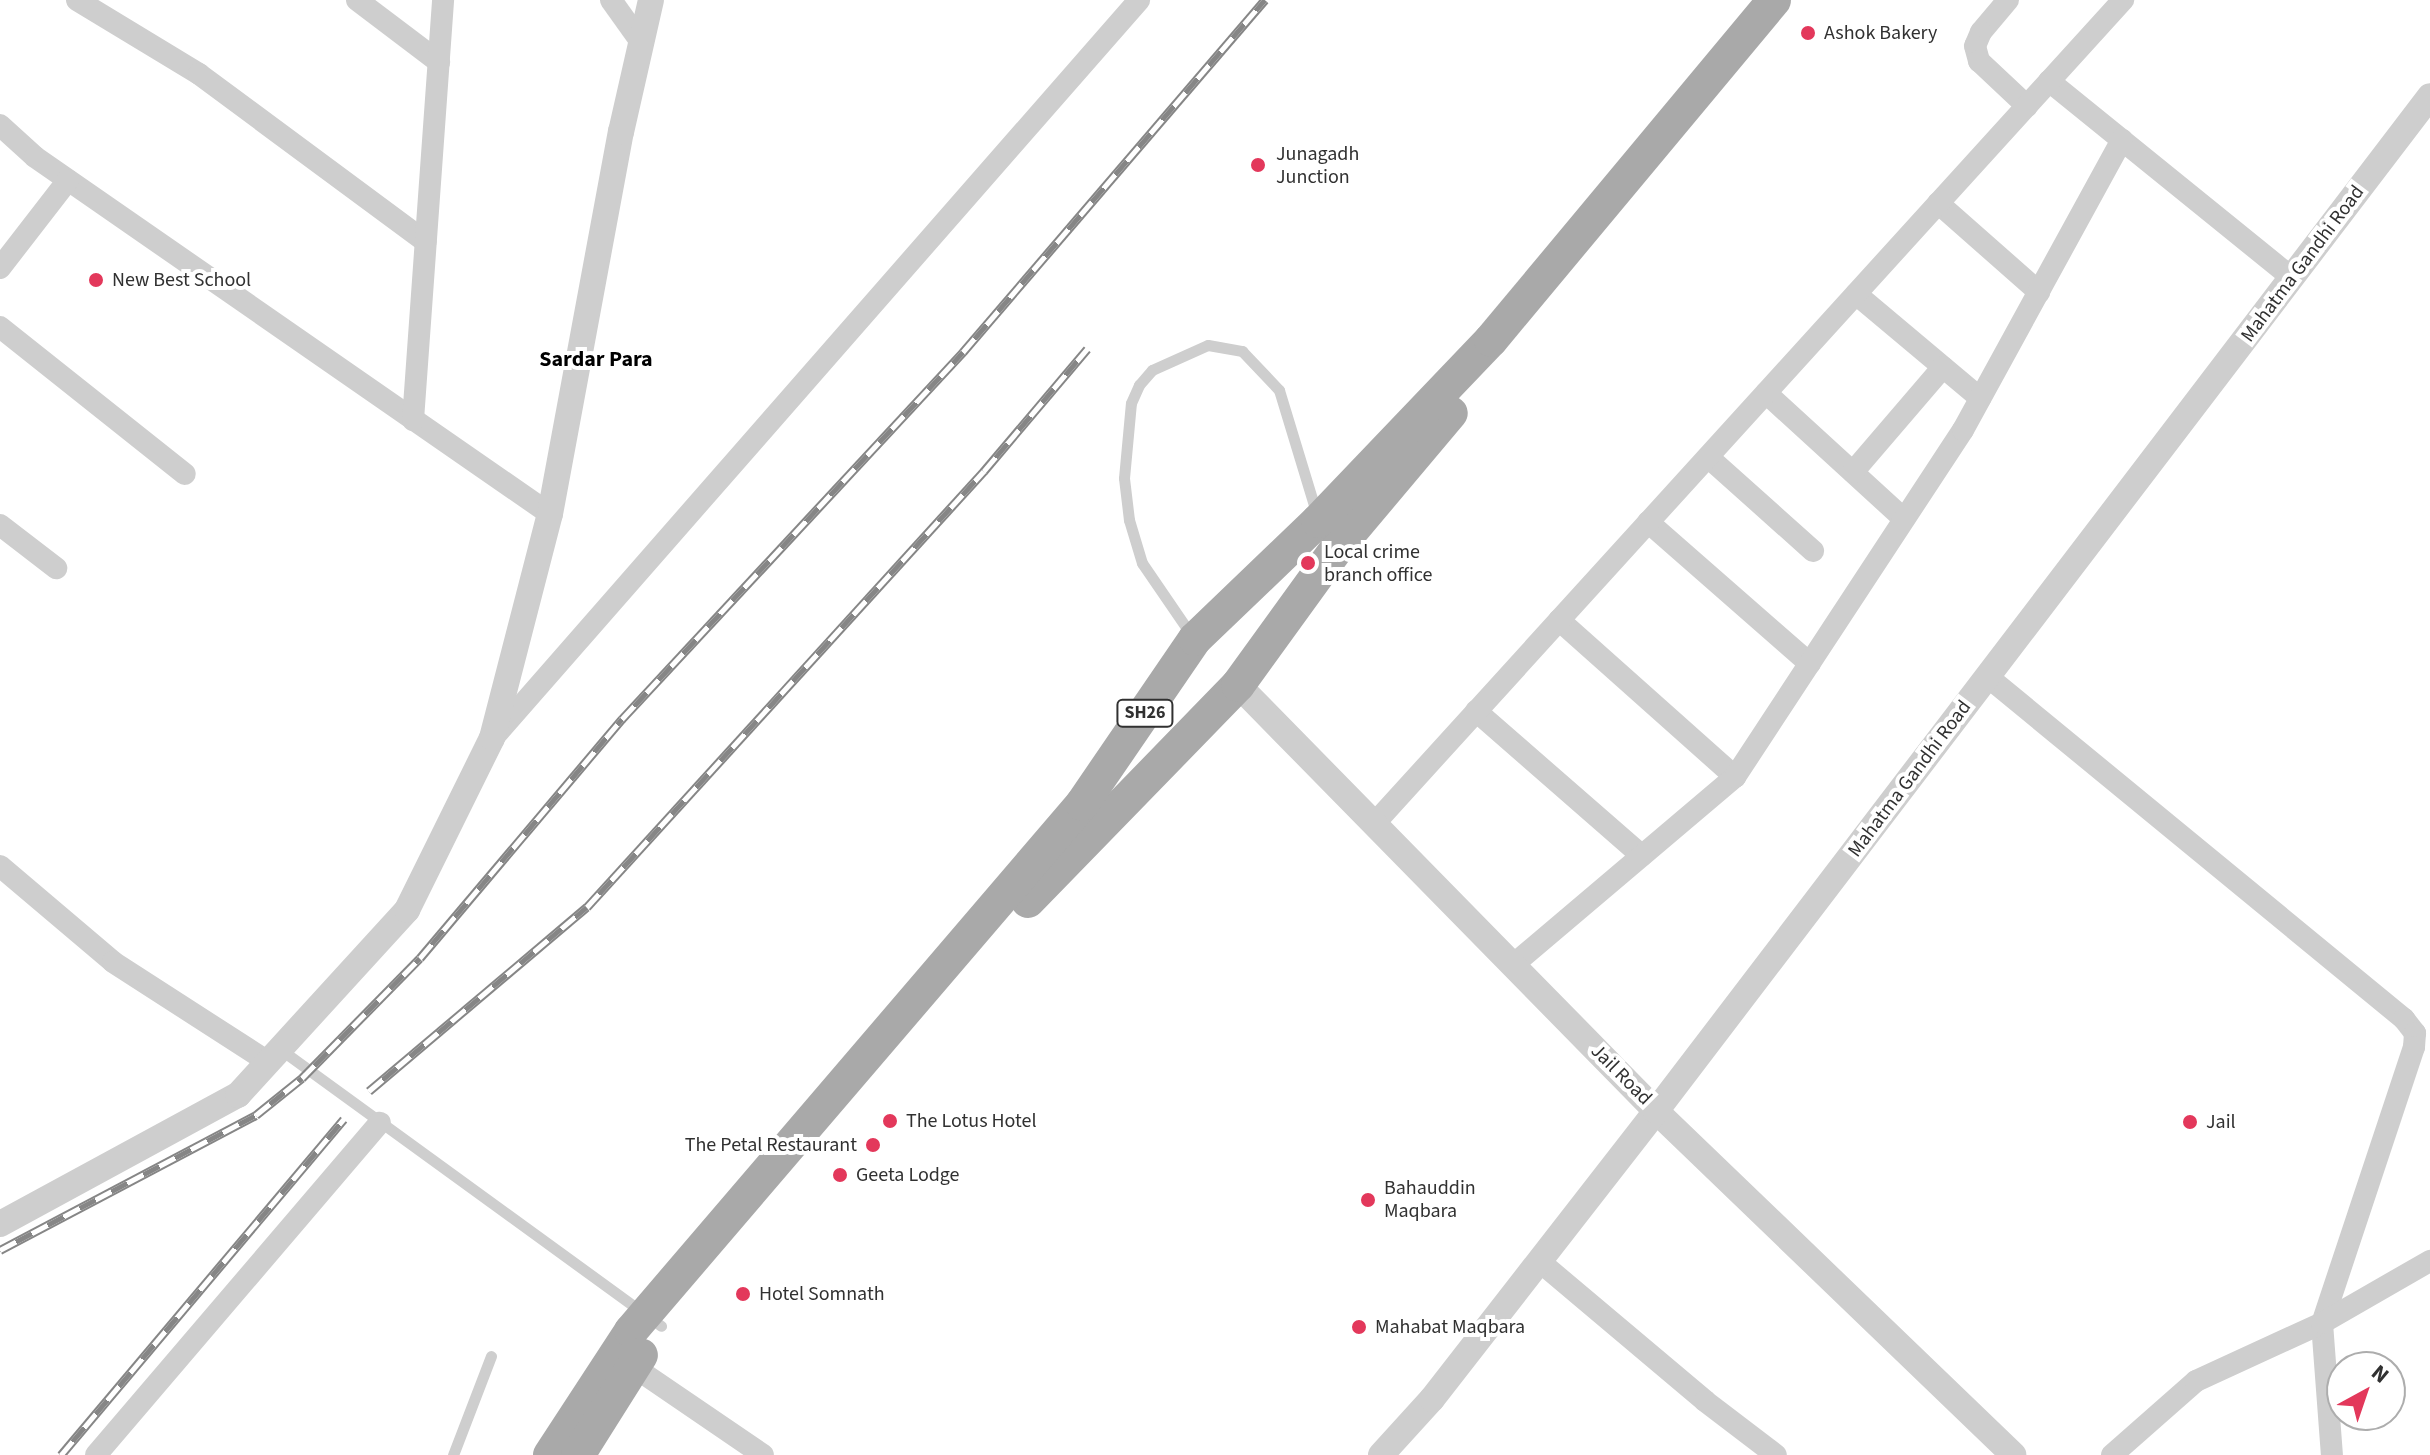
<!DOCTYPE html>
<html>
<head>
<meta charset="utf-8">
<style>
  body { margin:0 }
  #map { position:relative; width:2430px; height:1455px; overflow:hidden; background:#fff; font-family:"Source Sans 3",sans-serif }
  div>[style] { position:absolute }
  .service>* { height:11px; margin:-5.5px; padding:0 5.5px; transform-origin:5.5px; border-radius:5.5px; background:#cecece }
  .minor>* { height:22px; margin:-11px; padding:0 11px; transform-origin:11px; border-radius:11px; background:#cecece }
  .tertiary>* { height:26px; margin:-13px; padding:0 13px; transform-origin:13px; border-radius:13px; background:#cecece }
  .primary>* { height:34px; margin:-17px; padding:0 17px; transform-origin:17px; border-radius:17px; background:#a9a9a9 }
  .rail>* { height:9px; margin-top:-4.5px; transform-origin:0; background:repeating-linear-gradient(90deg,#fff 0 18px,#868686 0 36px); box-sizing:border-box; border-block:2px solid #868686 }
  .dots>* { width:22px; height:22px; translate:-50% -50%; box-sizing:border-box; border:4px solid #fff; border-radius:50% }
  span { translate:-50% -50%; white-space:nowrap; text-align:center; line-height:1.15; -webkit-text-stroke:8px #fff; paint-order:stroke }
  .shield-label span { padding:2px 6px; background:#fff; border:2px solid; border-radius:6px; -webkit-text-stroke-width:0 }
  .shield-label { font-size:18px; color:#313131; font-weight:700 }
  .poi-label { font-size:20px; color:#313131 }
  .left { translate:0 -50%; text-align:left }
  .right { translate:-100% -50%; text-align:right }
  .street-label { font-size:20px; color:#313131 }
  .neighbourhood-label { font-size:22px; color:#000; font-weight:700 }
  .north { position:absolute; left:2326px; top:1351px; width:80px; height:80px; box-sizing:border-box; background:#fff; border:2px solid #adadad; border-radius:50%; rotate:40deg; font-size:22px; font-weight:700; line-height:32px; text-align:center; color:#313131 }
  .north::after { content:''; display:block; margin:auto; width:28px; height:36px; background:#e3385b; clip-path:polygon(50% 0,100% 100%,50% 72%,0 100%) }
</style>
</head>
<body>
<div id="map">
  <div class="service">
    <div style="left:1192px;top:636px;width:88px;rotate:-124.4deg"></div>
    <div style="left:1142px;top:563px;width:45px;rotate:-106.8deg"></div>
    <div style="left:1129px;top:520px;width:42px;rotate:-96.8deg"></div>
    <div style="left:1124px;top:478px;width:75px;rotate:-84.7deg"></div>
    <div style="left:1131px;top:403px;width:20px;rotate:-66deg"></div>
    <div style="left:1139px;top:385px;width:20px;rotate:-49deg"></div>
    <div style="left:1152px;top:370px;width:61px;rotate:-24.1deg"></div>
    <div style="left:1208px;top:345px;width:35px;rotate:10deg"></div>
    <div style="left:1242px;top:351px;width:54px;rotate:46.5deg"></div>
    <div style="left:1279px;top:390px;width:131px;rotate:73.1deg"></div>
    <div style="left:280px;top:1049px;width:471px;rotate:36deg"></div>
    <div style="left:453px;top:1455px;width:106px;rotate:-69deg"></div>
  </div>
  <div class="minor">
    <div style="left:77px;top:0;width:143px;rotate:31.2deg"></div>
    <div style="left:199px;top:74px;width:282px;rotate:36.5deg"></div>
    <div style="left:357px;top:0;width:103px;rotate:37.1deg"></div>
    <div style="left:611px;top:0;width:52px;rotate:54.5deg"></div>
    <div style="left:2008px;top:0;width:42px;rotate:130.2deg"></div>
    <div style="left:1981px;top:32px;width:15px;rotate:113deg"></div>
    <div style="left:1975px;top:46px;width:16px;rotate:75deg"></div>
    <div style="left:1979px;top:61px;width:66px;rotate:43.2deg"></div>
    <div style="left:2049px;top:81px;width:313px;rotate:39deg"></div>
    <div style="left:0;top:125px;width:47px;rotate:42.4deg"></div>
    <div style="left:35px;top:157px;width:627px;rotate:34.73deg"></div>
    <div style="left:1938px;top:203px;width:135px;rotate:41.4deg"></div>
    <div style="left:0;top:268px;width:111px;rotate:-52.3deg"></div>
    <div style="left:1856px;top:294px;width:162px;rotate:40deg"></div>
    <div style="left:0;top:327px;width:236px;rotate:38.5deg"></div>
    <div style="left:1766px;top:393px;width:184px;rotate:42.4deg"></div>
    <div style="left:413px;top:420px;width:421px;rotate:-85.9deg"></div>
    <div style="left:1708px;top:457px;width:141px;rotate:41.8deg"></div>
    <div style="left:1853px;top:472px;width:138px;rotate:-49.4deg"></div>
    <div style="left:1648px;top:522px;width:215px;rotate:41.2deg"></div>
    <div style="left:0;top:525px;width:71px;rotate:37.5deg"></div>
    <div style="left:1559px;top:620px;width:236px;rotate:41.7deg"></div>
    <div style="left:1988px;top:677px;width:539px;rotate:39.42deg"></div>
    <div style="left:2404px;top:1019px;width:18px;rotate:52deg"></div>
    <div style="left:2415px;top:1033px;width:14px;rotate:94deg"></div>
    <div style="left:2414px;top:1047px;width:291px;rotate:108.4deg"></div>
    <div style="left:2322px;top:1323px;width:132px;rotate:85.7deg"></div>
    <div style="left:1476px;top:711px;width:220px;rotate:41.1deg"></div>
    <div style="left:493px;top:738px;width:981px;rotate:-48.8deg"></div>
    <div style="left:1374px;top:824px;width:1114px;rotate:-47.73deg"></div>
    <div style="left:0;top:866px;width:148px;rotate:40.3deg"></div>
    <div style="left:113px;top:962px;width:184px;rotate:32.8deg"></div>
    <div style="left:1513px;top:965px;width:291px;rotate:-40.3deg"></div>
    <div style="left:1735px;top:777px;width:415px;rotate:-56.7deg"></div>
    <div style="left:1963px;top:430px;width:331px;rotate:-61.3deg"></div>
    <div style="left:1539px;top:1261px;width:217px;rotate:40.1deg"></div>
    <div style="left:1705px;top:1401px;width:89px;rotate:37.3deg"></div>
    <div style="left:634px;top:1367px;width:156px;rotate:34.3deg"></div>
    <div style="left:96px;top:1455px;width:437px;rotate:-49.5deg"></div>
    <div style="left:2112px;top:1455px;width:112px;rotate:-41.4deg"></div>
    <div style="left:2196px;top:1381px;width:139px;rotate:-24.7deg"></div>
    <div style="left:2322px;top:1323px;width:125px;rotate:-29.9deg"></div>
  </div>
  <div class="tertiary">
    <div style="left:1238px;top:685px;width:597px;rotate:45.54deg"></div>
    <div style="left:1656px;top:1111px;width:496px;rotate:43.9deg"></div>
    <div style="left:0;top:1224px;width:271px;rotate:-28.5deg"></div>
    <div style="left:238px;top:1095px;width:251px;rotate:-47.6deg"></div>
    <div style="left:407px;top:910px;width:192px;rotate:-63.7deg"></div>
    <div style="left:492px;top:738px;width:231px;rotate:-75.5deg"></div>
    <div style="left:550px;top:514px;width:389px;rotate:-79.5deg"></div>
    <div style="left:621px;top:132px;width:135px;rotate:-77.2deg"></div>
    <div style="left:1381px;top:1455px;width:76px;rotate:-47.7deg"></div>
    <div style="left:1432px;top:1399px;width:365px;rotate:-52.1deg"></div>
    <div style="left:1656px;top:1111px;width:1276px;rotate:-52.67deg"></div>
  </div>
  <div class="primary">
    <div style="left:1028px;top:901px;width:301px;rotate:-45.8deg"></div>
    <div style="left:1238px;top:685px;width:170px;rotate:-54.1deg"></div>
    <div style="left:1338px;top:547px;width:175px;rotate:-49.9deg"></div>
    <div style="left:550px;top:1455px;width:148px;rotate:-56.8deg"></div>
    <div style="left:631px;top:1331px;width:694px;rotate:-49.44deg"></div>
    <div style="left:1082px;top:804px;width:200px;rotate:-55.6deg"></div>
    <div style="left:1195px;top:639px;width:170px;rotate:-43.8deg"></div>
    <div style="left:1318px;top:521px;width:250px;rotate:-46.3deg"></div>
    <div style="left:1491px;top:340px;width:442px;rotate:-50.2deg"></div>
    <div style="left:578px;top:1455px;width:118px;rotate:-57.8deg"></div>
  </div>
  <div class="rail">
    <div style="left:369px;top:1091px;width:285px;rotate:-40.2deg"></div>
    <div style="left:587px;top:907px;width:590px;rotate:-47.68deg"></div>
    <div style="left:984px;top:471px;width:160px;rotate:-49.8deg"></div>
    <div style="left:0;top:1250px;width:289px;rotate:-27.8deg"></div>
    <div style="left:256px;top:1115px;width:59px;rotate:-38.8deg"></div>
    <div style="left:302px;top:1078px;width:168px;rotate:-45.5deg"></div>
    <div style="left:420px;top:958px;width:313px;rotate:-49.8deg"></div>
    <div style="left:622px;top:719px;width:501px;rotate:-47.1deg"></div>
    <div style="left:963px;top:352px;width:464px;rotate:-49.4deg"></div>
    <div style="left:61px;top:1455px;width:439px;rotate:-49.9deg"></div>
  </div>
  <div class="dots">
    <div style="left:1808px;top:33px;background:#e3385b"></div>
    <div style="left:1258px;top:165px;background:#e3385b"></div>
    <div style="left:96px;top:280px;background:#e3385b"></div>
    <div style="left:1308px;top:563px;background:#e3385b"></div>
    <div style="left:890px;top:1121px;background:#e3385b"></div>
    <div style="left:2190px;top:1122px;background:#e3385b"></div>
    <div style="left:873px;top:1145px;background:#e3385b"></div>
    <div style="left:840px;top:1175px;background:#e3385b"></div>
    <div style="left:1368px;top:1200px;background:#e3385b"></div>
    <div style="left:743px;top:1294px;background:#e3385b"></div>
    <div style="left:1359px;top:1327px;background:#e3385b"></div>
  </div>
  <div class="shield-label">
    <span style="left:1145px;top:713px">SH26</span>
  </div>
  <div class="poi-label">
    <span class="left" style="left:1824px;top:33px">Ashok Bakery</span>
    <span class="left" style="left:1276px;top:166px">Junagadh<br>Junction</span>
    <span class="left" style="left:112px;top:280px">New Best School</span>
    <span class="left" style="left:1324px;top:564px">Local crime<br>branch office</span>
    <span class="left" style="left:906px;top:1121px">The Lotus Hotel</span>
    <span class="left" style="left:2206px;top:1122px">Jail</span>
    <span class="right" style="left:857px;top:1145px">The Petal Restaurant</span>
    <span class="left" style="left:856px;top:1175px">Geeta Lodge</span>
    <span class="left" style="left:1384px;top:1200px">Bahauddin<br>Maqbara</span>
    <span class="left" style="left:759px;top:1294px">Hotel Somnath</span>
    <span class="left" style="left:1375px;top:1327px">Mahabat Maqbara</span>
  </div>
  <div class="street-label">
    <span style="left:2303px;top:264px;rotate:-53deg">Mahatma Gandhi Road</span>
    <span style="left:1910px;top:779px;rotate:-53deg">Mahatma Gandhi Road</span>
    <span style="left:1621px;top:1075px;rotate:45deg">Jail Road</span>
  </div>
  <div class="neighbourhood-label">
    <span style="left:596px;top:360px">Sardar Para</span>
  </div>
  <div class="north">N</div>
</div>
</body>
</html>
